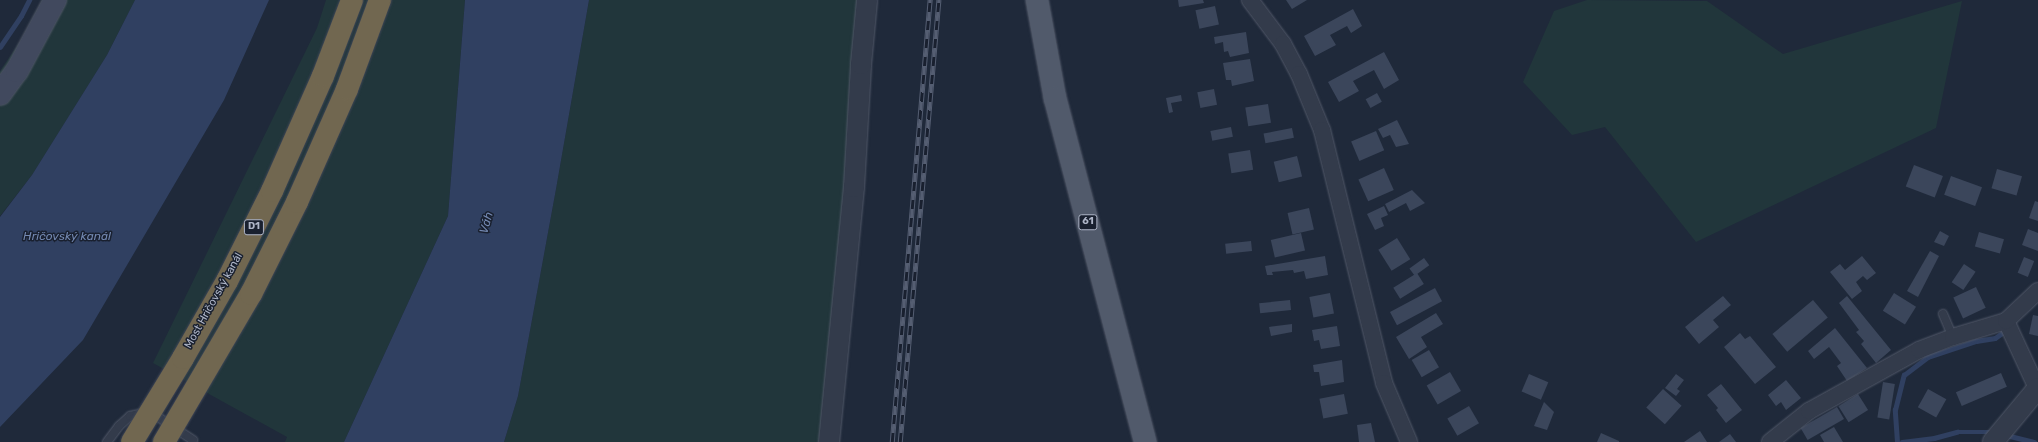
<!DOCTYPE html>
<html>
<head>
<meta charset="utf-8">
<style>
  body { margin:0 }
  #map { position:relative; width:2038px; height:442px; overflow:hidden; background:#1f293a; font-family:Rubik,sans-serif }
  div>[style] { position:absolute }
  .green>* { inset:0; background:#21363b }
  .water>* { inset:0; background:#304061 }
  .stream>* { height:4.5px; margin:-2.25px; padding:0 2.25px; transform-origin:2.25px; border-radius:2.25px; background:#304061 }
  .building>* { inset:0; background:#3b465b; transform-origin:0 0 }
  .roads { filter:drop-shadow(0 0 1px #515868) drop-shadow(0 0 1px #515868) }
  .service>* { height:8px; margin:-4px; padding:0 4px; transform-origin:4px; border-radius:4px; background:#333b4b }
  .minor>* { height:16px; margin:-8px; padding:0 8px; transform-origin:8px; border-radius:8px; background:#333b4b }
  .tertiary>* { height:20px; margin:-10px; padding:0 10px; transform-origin:10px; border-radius:10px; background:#333b4b }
  .secondary>* { height:22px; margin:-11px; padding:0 11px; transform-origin:11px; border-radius:11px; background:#41495e }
  .primary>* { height:22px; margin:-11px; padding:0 11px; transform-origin:11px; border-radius:11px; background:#515a6b }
  .rail>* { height:4.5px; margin-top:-2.25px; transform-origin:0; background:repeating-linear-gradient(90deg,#19202f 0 9px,#555e72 0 18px); box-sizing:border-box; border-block:1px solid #555e72 }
  .bridges { filter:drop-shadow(0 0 1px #3e4555) drop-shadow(0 0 1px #3e4555) }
  .motorway-bridge>* { height:22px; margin:-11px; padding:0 11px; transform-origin:11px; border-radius:11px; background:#716750 }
  span { translate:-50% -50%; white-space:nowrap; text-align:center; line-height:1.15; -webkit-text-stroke:3px #19202f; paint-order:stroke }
  .shield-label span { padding:1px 3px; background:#19202f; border:1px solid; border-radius:3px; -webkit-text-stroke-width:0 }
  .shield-label { font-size:10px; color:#aeb5c7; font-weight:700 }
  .street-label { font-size:11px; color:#aeb5c7 }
  .water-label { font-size:12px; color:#7489b2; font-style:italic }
</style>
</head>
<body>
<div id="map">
  <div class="green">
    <div style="clip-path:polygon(42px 0,135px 0,107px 55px,32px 175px,0 216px,0 71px,23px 37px)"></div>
    <div style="clip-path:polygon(326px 0,465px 0,448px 216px,344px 442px,285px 442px,287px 437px,153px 363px,317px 28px)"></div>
    <div style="clip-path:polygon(589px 0,865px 0,823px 442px,504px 442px,518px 396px,556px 189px)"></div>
    <div style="clip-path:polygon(1587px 0,1707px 1px,1783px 54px,1962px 1px,1936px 128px,1696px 242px,1605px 127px,1572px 135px,1523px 82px,1554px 11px)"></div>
  </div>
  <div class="water">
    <div style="clip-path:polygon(135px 0,269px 0,224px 100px,83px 340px,0 427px,0 217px,32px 175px,107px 55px)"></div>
    <div style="clip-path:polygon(465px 0,589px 0,556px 189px,518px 396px,504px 442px,344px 442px,448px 216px)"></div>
  </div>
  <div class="stream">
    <div style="left:0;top:47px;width:37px;rotate:-56deg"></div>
    <div style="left:21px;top:16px;width:18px;rotate:-63deg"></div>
    <div style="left:2006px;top:435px;width:29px;rotate:14deg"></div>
    <div style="left:1897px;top:442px;width:32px;rotate:-94deg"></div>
    <div style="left:1895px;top:410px;width:36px;rotate:-76deg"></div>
    <div style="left:1904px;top:375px;width:30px;rotate:-37deg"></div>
    <div style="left:1928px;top:357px;width:51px;rotate:-18.4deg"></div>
    <div style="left:1976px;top:341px;width:19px;rotate:-9deg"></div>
    <div style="left:1995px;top:338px;width:16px;rotate:-35deg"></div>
    <div style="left:1902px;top:442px;width:32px;rotate:-7deg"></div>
    <div style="left:1934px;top:438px;width:24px;rotate:-15deg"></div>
    <div style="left:1957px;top:432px;width:36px"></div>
  </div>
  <div class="building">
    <div style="clip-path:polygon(1178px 0,1203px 0,1204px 3px,1179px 7px)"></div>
    <div style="clip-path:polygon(1286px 0,1307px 0,1292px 9px)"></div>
    <div style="left:1215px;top:6px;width:19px;height:20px;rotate:78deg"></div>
    <div style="clip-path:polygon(1353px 9px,1362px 26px,1351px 33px,1347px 26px,1330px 35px,1336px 45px,1315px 56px,1304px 36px)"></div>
    <div style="clip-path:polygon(1246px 32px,1249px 53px,1230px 57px,1228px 51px,1224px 52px,1223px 42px,1215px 44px,1214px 37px)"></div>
    <div style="clip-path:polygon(1384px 52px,1399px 80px,1384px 89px,1374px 70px,1353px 81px,1359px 91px,1339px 102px,1328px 82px)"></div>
    <div style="clip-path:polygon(1250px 59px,1254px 81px,1232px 86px,1231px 80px,1226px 80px,1223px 63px)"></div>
    <div style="left:1214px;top:89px;width:16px;height:17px;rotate:79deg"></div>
    <div style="left:1377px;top:93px;width:10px;height:13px;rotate:61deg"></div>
    <div style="clip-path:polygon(1181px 95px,1182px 101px,1171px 103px,1173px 112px,1169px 113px,1166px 98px)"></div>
    <div style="left:1268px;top:104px;width:19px;height:23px;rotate:81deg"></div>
    <div style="clip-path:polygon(1397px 120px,1409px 144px,1396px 147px,1390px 135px,1383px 138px,1378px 129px)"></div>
    <div style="left:1231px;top:127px;width:10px;height:21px;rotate:79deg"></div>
    <div style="left:1292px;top:128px;width:10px;height:29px;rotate:79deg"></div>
    <div style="left:1376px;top:131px;width:21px;height:27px;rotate:67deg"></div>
    <div style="left:1250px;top:150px;width:20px;height:22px;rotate:81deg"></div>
    <div style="left:1297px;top:156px;width:21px;height:24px;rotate:76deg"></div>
    <div style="left:1914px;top:165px;width:31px;height:23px;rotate:21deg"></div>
    <div style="left:1384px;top:168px;width:24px;height:28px;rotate:66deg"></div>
    <div style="left:1997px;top:169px;width:26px;height:20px;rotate:16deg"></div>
    <div style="left:1951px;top:176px;width:33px;height:20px;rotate:20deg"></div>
    <div style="clip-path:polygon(1412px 190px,1425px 203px,1410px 211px,1406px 203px,1389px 212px,1385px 204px)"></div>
    <div style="clip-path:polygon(2035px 201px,2038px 202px,2038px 221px,2029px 218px)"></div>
    <div style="clip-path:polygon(1384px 206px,1388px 215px,1381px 218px,1384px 226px,1375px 230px,1367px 214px)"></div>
    <div style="left:1309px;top:208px;width:22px;height:22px;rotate:77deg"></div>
    <div style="clip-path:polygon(2028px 229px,2038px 233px,2038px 251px,2022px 245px)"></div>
    <div style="clip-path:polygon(1940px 231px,1949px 236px,1944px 246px,1934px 242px)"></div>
    <div style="left:1979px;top:232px;width:26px;height:15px;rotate:16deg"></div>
    <div style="left:1301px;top:233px;width:18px;height:31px;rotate:77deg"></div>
    <div style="left:1397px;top:238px;width:25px;height:22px;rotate:58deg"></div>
    <div style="left:1251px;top:241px;width:10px;height:26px;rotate:84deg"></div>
    <div style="clip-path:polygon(1930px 251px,1939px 256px,1918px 297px,1907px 291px)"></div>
    <div style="clip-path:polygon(1325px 256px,1328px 275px,1306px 279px,1304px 271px,1294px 273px,1293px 270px,1272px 272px,1273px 275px,1267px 275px,1265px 266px)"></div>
    <div style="clip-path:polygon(1862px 256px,1876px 273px,1867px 280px,1863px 276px,1856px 282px,1862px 291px,1852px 299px,1830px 272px,1840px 264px,1845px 270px)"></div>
    <div style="left:2024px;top:257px;width:11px;height:17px;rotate:22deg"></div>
    <div style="left:1424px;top:258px;width:9px;height:18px;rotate:54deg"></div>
    <div style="left:1964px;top:264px;width:14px;height:22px;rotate:34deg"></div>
    <div style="left:1417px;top:273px;width:13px;height:28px;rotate:58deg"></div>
    <div style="left:1976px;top:287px;width:23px;height:25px;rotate:65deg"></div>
    <div style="left:1435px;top:288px;width:15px;height:51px;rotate:62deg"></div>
    <div style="left:1330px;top:293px;width:21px;height:21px;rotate:79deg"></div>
    <div style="left:1894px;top:293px;width:26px;height:21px;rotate:32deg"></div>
    <div style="clip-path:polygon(1723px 296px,1731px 305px,1713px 320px,1719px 327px,1699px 344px,1685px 327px)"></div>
    <div style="clip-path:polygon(1847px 296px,1891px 350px,1876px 363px,1861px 344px,1864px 341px,1856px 332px,1859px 330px,1839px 303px)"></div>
    <div style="left:1290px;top:300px;width:10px;height:31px;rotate:84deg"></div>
    <div style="left:1813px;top:300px;width:23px;height:53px;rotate:50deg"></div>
    <div style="clip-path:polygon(1436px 313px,1443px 324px,1421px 337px,1427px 347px,1409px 359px,1396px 337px)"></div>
    <div style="clip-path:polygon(2033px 315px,2038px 316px,2038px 336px,2029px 334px)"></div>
    <div style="clip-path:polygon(1292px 324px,1292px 332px,1271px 336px,1269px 327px)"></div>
    <div style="clip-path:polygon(1337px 326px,1340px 346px,1321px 349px,1319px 340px,1314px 341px,1312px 330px)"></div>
    <div style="clip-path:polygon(1835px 328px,1867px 368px,1847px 381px,1837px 366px,1841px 363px,1829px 347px,1814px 359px,1808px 351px)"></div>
    <div style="clip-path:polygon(1740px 333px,1745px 339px,1750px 336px,1776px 367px,1755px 384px,1724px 347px)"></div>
    <div style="left:1429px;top:350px;width:20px;height:20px;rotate:60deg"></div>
    <div style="clip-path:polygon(1342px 360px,1344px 382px,1321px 386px,1319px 372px,1314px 372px,1313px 365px)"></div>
    <div style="left:1450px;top:372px;width:22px;height:27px;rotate:60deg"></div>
    <div style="left:2001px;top:373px;width:15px;height:49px;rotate:67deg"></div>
    <div style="left:1529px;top:374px;width:21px;height:19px;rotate:23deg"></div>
    <div style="clip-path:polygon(1676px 374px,1684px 380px,1677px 389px,1680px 391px,1676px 396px,1665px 388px)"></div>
    <div style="clip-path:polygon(1786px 380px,1801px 398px,1786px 410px,1781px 402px,1776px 406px,1768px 395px)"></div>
    <div style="left:1883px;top:382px;width:12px;height:36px;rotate:9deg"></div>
    <div style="clip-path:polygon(1721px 384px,1742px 410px,1726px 423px,1716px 410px,1718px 408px,1707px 395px)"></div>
    <div style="left:1663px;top:389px;width:25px;height:25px;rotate:42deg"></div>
    <div style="left:1928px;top:389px;width:21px;height:21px;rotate:29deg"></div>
    <div style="left:1344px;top:394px;width:20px;height:25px;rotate:79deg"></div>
    <div style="left:1858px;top:394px;width:19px;height:23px;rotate:58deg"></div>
    <div style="clip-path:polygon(1544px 402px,1554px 412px,1547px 430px,1534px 426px)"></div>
    <div style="left:1469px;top:406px;width:20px;height:25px;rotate:60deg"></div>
    <div style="left:1837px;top:407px;width:14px;height:42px;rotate:60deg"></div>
    <div style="clip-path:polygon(1371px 423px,1375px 442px,1359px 442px,1357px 425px)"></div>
    <div style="clip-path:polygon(1834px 427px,1843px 442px,1824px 442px,1820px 435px)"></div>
    <div style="clip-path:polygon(1700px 431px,1707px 442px,1684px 442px)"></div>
    <div style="clip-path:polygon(1601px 433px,1619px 441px,1619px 442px,1597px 442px)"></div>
    <div style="clip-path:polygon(1730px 434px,1736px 442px,1719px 442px)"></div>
  </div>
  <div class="roads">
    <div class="service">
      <div style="left:1943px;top:314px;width:25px;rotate:67deg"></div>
      <div style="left:107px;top:442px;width:20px;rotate:-53deg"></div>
      <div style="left:119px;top:426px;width:15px;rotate:-42deg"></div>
      <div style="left:130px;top:416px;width:13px;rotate:-13deg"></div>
      <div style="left:143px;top:413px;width:16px;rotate:15deg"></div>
      <div style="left:158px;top:417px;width:42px;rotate:33.3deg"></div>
    </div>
    <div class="minor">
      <div style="left:1250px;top:0;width:55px;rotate:53.1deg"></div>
      <div style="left:1283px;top:44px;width:34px;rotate:62deg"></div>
      <div style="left:1299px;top:74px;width:61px;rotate:67.7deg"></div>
      <div style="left:1322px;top:130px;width:260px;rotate:76.2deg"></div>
      <div style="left:1384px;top:383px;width:64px;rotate:67deg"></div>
      <div style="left:2006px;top:321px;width:74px;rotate:65.2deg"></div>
      <div style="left:1770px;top:442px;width:50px;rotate:-38.5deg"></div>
      <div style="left:1809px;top:411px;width:126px;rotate:-29deg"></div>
      <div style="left:1919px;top:350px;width:36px;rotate:-21deg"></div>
      <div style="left:1953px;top:337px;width:55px;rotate:-16.8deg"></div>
      <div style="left:2006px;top:321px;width:44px;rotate:-43.2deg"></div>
    </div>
    <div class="tertiary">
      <div style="left:829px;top:442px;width:256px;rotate:-84.4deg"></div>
      <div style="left:854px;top:187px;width:123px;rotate:-86.7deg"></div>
      <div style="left:861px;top:64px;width:64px;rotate:-84.6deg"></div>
      <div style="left:1993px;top:442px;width:70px;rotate:-50.2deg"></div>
    </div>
    <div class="secondary">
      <div style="left:0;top:94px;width:29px;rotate:-54deg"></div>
      <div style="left:17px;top:71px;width:81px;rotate:-61.8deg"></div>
    </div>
    <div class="primary">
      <div style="left:1037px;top:0;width:100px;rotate:79.6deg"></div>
      <div style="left:1055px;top:98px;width:356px;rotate:75.3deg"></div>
    </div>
  </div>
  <div class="rail">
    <div style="left:892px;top:442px;width:444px;rotate:-85.1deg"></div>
    <div style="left:900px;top:442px;width:444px;rotate:-85deg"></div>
  </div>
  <div class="bridges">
    <div class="motorway-bridge">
      <div style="left:132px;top:442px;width:98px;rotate:-58.7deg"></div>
      <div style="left:183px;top:358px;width:89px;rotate:-60.3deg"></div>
      <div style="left:227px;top:281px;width:101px;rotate:-63.4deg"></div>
      <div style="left:272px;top:191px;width:126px;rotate:-66.1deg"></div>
      <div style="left:323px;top:76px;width:81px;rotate:-69.1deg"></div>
      <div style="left:164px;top:442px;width:172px;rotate:-59.6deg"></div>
      <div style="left:251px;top:294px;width:103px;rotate:-63.4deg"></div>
      <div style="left:297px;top:202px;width:124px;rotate:-66.1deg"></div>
      <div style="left:347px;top:89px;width:95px;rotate:-69.7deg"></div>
    </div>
  </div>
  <div class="shield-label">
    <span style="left:1088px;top:222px">61</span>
    <span style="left:254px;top:227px">D1</span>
  </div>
  <div class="street-label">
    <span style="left:214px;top:301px;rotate:-61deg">Most Hričovský kanál</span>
  </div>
  <div class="water-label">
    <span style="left:487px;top:223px;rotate:-74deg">Váh</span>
    <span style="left:67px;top:237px">Hričovský kanál</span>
  </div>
</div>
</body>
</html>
